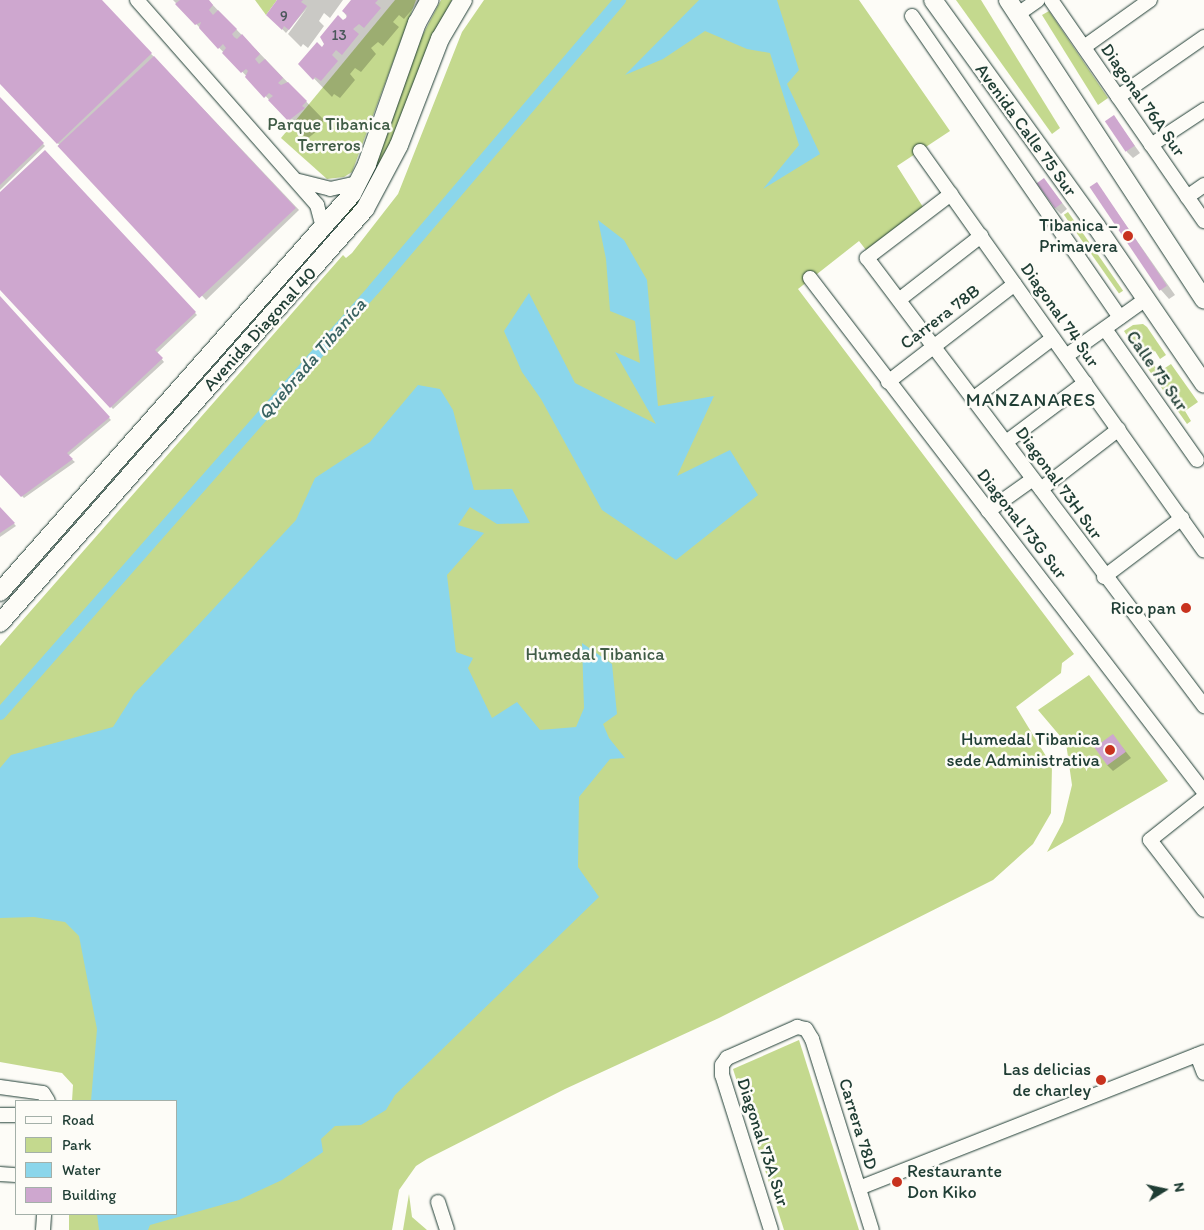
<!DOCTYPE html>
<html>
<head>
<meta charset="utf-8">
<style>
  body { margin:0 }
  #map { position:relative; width:1204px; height:1230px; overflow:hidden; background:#fdfcf7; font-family:Itim,sans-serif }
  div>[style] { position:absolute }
  .green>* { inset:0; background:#c4d98e; transform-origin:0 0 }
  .water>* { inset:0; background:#8bd6eb }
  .shadow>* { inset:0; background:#0003 }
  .canal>* { height:12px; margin:-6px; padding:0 6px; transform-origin:6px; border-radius:6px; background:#8bd6eb }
  .building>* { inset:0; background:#cea7cf; transform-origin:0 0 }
  .roads { filter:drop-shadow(0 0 1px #1f3d34) drop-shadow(0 0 1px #1f3d34) }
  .minor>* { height:14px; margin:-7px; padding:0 7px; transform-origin:7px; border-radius:7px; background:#fdfcf7 }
  .major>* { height:18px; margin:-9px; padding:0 9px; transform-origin:9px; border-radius:9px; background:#fdfcf7 }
  .dots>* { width:14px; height:14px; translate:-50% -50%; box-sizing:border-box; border:2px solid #fdfcf7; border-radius:50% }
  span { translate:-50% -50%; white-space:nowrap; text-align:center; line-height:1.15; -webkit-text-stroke:5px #fdfcf7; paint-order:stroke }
  .number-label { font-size:15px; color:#4b585b }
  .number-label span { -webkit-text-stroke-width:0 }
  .street-label { font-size:18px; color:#1f3d34 }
  .park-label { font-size:18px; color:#405c46 }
  .poi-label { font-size:18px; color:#1f3d34 }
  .right { translate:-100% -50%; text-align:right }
  .left { translate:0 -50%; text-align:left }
  .water-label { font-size:19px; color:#3a6362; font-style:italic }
  .neighbourhood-label { font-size:19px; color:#1f3d34; letter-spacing:1px }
  .legend { position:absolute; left:15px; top:1100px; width:162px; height:115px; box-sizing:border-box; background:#fdfcf7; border:1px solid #a4b0a9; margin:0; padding:6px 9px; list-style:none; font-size:15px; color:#1f3d34 }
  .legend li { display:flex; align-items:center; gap:10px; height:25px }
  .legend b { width:25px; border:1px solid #a4b0a9 }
  .north { position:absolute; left:1139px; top:1165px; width:50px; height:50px; -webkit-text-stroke:4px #fdfcf7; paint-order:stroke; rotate:80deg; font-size:14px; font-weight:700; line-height:20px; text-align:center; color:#1f3d34 }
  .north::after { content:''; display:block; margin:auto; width:18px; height:22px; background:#1f3d34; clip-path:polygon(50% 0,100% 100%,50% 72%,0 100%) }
</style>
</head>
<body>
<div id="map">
  <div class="green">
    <div style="clip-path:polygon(255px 0,277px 0,266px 15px)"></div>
    <div style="clip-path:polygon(395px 0,416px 0,352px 172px,344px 177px,327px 179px,281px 138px)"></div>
    <div style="clip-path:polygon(441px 0,452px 0,426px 50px,391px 149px,349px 221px,343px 215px,371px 173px,420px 40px)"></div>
    <div style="clip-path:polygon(484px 0,859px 0,950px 131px,897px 166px,923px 207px,866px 250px,859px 241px,798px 289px,1074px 654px,1062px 663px,1061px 673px,1016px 707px,1052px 766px,1051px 813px,1033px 844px,993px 880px,719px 1018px,565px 1089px,427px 1159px,416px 1166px,399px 1190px,392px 1230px,69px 1230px,69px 1214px,176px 1214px,176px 1101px,72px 1101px,73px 1085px,62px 1073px,0 1062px,0 646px,343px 255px,346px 258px,352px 253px,398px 194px,462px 32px)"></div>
    <div style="clip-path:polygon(956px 0,981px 0,1060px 128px,1052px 134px)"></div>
    <div style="clip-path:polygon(1049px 11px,1108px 98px,1098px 105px,1042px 15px)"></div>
    <div style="left:1068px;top:212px;width:96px;height:5px;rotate:55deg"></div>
    <div style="clip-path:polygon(1143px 324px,1147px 327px,1166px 355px,1160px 359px,1155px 351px,1143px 360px,1124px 331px,1133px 325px)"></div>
    <div style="clip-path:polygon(1152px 362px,1159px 372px,1171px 364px,1198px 402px,1185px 411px,1191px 421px,1187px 424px,1146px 366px)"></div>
    <div style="clip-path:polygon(1089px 675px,1168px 781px,1047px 852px,1063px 822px,1072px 785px,1066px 743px,1038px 710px)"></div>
    <div style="clip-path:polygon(799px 1040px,859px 1230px,784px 1230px,733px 1069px)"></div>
    <div style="clip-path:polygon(409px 1194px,412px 1217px,427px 1230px,403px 1230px)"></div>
  </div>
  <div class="water">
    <div style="clip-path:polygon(699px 0,777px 0,799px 70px,787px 84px,820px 154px,763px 189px,799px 145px,770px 53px,747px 49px,705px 31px,663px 59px,625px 75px)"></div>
    <div style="clip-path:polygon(598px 220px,624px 240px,647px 280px,658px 406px,714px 396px,677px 476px,730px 450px,758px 495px,676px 560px,602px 510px,541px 399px,522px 372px,504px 331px,529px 293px,575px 383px,656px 424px,615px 352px,640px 363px,635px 321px,610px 311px,606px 259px)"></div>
    <div style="clip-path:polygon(418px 385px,440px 389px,453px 410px,474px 490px,512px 489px,530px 523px,497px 524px,470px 507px,458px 525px,484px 533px,447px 575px,456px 652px,473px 658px,468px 668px,492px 718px,517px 702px,540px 730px,576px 727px,584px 708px,582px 643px,612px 664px,617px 714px,603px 724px,609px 738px,625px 758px,610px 759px,579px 797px,578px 867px,599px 897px,395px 1095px,386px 1110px,361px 1125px,335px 1126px,321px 1139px,323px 1152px,282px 1180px,239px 1200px,150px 1225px,148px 1230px,99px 1230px,97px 1214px,176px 1214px,176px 1101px,91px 1101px,97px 1029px,79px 936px,65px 922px,34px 917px,0 918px,0 768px,11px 755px,113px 727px,134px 694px,296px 520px,315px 478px,370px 442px)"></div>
  </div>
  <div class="shadow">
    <div style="clip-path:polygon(0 0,100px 0,299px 210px,206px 300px,0 82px)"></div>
    <div style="clip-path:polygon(173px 0,208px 0,324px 120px,320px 125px,322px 127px,307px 139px)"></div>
    <div style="clip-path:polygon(278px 0,343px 0,330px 18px,324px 13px,319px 21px,324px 26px,308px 48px,303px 44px,301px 47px,288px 34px,307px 8px,286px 33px,268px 14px)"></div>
    <div style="clip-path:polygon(353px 0,420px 0,404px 19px,399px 15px,393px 22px,399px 27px,383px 46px,378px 42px,371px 48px,376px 54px,361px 72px,355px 68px,350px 74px,355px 80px,340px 98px,334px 94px,332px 97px,300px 64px,322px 48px,348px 18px,343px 11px)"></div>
    <div style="clip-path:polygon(0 99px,45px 146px,0 190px)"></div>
    <div style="clip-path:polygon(1114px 117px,1140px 153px,1133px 158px,1127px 152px)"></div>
    <div style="clip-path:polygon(45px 152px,197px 315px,157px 353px,164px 362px,113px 409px,0 288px,0 194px)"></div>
    <div style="clip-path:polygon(1044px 180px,1067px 209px,1061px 214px,1055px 208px)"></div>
    <div style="clip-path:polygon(1097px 184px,1175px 295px,1169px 299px,1161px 290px)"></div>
    <div style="clip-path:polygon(0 298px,111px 420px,68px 456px,75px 462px,24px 498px,0 474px)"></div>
    <div style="clip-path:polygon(0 508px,16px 526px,0 537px)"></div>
    <div style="clip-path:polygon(1118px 742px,1131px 758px,1113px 771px,1107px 765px)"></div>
  </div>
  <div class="canal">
    <div style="left:0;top:714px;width:566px;rotate:-48.65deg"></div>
    <div style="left:374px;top:289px;width:380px;rotate:-49.6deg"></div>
  </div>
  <div class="building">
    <div style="clip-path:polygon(0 0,102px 0,152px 53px,57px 144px,0 84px)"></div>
    <div style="clip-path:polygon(180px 0,209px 0,213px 5px,209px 10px,213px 15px,218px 10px,237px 29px,232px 34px,234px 37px,237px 39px,242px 34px,260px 54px,255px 59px,259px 64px,265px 59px,283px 78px,278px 83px,281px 85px,288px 82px,307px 101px,302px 106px,305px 108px,288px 121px,268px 100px,273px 96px,269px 93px,264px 98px,245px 77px,248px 71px,246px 69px,241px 73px,222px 53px,226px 48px,223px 44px,218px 49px,199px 28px,201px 22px,195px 25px,175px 4px)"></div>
    <div style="clip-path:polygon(277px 0,303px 0,301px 2px,307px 6px,289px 30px,284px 26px,282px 30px,266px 15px)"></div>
    <div style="clip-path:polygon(351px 0,378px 0,375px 3px,381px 8px,364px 28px,359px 24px,353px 29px,359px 34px,342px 55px,336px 50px,332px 55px,338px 61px,321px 81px,315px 77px,313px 80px,298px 64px,317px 42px,322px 47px,324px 44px,320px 37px,338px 15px,343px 20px,346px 18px,347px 15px,342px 11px)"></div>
    <div style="left:154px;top:56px;width:208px;height:132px;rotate:47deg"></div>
    <div style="clip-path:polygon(0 97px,44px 143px,0 185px)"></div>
    <div style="left:1114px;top:115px;width:37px;height:11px;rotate:56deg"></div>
    <div style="clip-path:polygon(45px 150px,196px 312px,155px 350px,163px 358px,110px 408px,0 290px,0 192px)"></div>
    <div style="left:1044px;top:178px;width:31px;height:9px;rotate:54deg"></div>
    <div style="left:1097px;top:182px;width:125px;height:9px;rotate:56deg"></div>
    <div style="clip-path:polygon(0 296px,110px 417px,67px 453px,73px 459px,21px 497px,0 475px)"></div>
    <div style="clip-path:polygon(0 507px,15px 523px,0 533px)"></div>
    <div style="left:1113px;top:734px;width:22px;height:23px;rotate:54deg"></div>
  </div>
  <div class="roads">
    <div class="minor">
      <div style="left:137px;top:0;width:273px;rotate:48.7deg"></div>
      <div style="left:317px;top:205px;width:20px;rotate:75deg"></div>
      <div style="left:322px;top:224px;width:11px;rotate:112deg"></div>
      <div style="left:1051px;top:0;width:269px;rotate:55.3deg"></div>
      <div style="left:1018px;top:14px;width:24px;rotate:-35deg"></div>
      <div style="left:912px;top:16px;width:366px;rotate:55.4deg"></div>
      <div style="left:1084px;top:47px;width:81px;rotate:-35.5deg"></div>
      <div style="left:1118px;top:97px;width:105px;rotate:-34.9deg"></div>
      <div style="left:1151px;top:145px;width:64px;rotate:-33.4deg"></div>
      <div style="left:920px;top:151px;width:490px;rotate:54.6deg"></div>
      <div style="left:299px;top:181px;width:32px;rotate:14deg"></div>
      <div style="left:330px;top:189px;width:29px;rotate:-12deg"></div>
      <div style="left:951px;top:194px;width:106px;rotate:142.7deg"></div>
      <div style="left:867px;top:258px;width:561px;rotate:53.05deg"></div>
      <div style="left:1187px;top:197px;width:21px;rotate:-35deg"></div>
      <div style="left:810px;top:278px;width:648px;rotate:52.53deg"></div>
      <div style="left:900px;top:299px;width:103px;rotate:-37.9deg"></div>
      <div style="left:1105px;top:329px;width:160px;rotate:54.9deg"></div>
      <div style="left:1066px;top:356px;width:98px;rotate:-35.5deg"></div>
      <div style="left:888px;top:382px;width:160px;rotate:-37.7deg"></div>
      <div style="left:974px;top:398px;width:99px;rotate:-37.2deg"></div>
      <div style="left:1006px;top:442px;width:99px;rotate:-36.8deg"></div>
      <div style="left:1041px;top:489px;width:98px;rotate:-37.6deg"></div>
      <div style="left:988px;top:511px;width:55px;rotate:-35.4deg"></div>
      <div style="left:1104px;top:577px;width:98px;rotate:-37.1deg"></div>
      <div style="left:1204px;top:797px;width:69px;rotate:141.5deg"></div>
      <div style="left:1150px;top:840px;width:88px;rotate:52.4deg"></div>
      <div style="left:1197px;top:1055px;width:19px;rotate:69deg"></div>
      <div style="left:0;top:1087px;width:43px;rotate:7.9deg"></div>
      <div style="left:43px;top:1093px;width:9px;rotate:58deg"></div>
      <div style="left:0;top:1115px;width:16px"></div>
      <div style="left:0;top:1174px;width:16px;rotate:4deg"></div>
      <div style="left:859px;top:1188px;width:371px;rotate:-21.5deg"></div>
      <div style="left:438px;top:1202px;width:29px;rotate:72deg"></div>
      <div style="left:43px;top:1230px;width:16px;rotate:-86deg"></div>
      <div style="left:771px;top:1230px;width:163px;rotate:-107.5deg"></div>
      <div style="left:722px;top:1075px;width:10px;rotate:-90deg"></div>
      <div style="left:722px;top:1065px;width:9px;rotate:-54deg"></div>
      <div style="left:727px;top:1058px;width:77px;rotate:-23.9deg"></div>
      <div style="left:797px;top:1027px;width:9px;rotate:13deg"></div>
      <div style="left:806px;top:1029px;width:12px;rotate:59deg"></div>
      <div style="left:812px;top:1039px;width:200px;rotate:72.6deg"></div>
    </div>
    <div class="major">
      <div style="left:933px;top:0;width:279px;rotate:54.2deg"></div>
      <div style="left:1096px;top:226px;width:191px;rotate:55.6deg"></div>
      <div style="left:1008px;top:0;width:358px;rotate:56.8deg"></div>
      <div style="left:0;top:592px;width:531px;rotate:-48.51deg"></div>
      <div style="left:352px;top:194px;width:34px;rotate:-63deg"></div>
      <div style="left:367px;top:164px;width:150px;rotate:-70.5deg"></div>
      <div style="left:417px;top:23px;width:26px;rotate:-61deg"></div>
      <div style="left:0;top:623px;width:552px;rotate:-48.6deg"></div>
      <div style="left:365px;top:209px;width:72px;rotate:-62deg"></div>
      <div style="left:399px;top:145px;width:114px;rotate:-68.9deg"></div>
      <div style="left:440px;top:39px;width:45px;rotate:-59.5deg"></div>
    </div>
  </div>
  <div class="dots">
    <div style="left:1128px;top:236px;background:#c8321e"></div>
    <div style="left:1186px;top:608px;background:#c8321e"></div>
    <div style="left:1110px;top:750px;background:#c8321e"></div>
    <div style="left:1101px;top:1080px;background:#c8321e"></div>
    <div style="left:897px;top:1182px;background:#c8321e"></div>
  </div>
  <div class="number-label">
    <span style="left:284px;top:17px">9</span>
    <span style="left:339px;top:36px">13</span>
  </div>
  <div class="street-label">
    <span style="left:1143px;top:100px;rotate:55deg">Diagonal 76A Sur</span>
    <span style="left:1026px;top:130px;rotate:54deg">Avenida Calle 75 Sur</span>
    <span style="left:1060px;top:315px;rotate:55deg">Diagonal 74 Sur</span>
    <span style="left:940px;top:317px;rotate:-37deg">Carrera 78B</span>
    <span style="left:260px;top:329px;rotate:-48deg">Avenida Diagonal 40</span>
    <span style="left:1157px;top:371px;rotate:55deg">Calle 75 Sur</span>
    <span style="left:1059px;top:483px;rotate:54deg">Diagonal 73H Sur</span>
    <span style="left:1022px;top:524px;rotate:52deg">Diagonal 73G Sur</span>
    <span style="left:858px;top:1124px;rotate:73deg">Carrera 78D</span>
    <span style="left:763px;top:1142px;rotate:72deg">Diagonal 73A Sur</span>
  </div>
  <div class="park-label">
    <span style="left:329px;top:135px">Parque Tibanica<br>Terreros</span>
    <span style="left:595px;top:654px">Humedal Tibanica</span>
  </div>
  <div class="poi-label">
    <span class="right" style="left:1118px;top:236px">Tibanica –<br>Primavera</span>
    <span class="right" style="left:1176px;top:608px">Rico pan</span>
    <span class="right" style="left:1100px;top:750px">Humedal Tibanica<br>sede Administrativa</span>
    <span class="right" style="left:1091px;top:1080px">Las delicias<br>de charley</span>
    <span class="left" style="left:907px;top:1182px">Restaurante<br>Don Kiko</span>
  </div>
  <div class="water-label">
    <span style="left:312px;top:359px;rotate:-49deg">Quebrada Tibaníca</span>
  </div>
  <div class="neighbourhood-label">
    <span style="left:1031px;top:400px">MANZANARES</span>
  </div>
  <ul class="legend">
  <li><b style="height:6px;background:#fdfcf7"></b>Road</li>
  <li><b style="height:14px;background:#c4d98e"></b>Park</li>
  <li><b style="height:14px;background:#8bd6eb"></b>Water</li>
  <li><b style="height:14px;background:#cea7cf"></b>Building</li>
  </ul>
  <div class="north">N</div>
</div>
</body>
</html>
